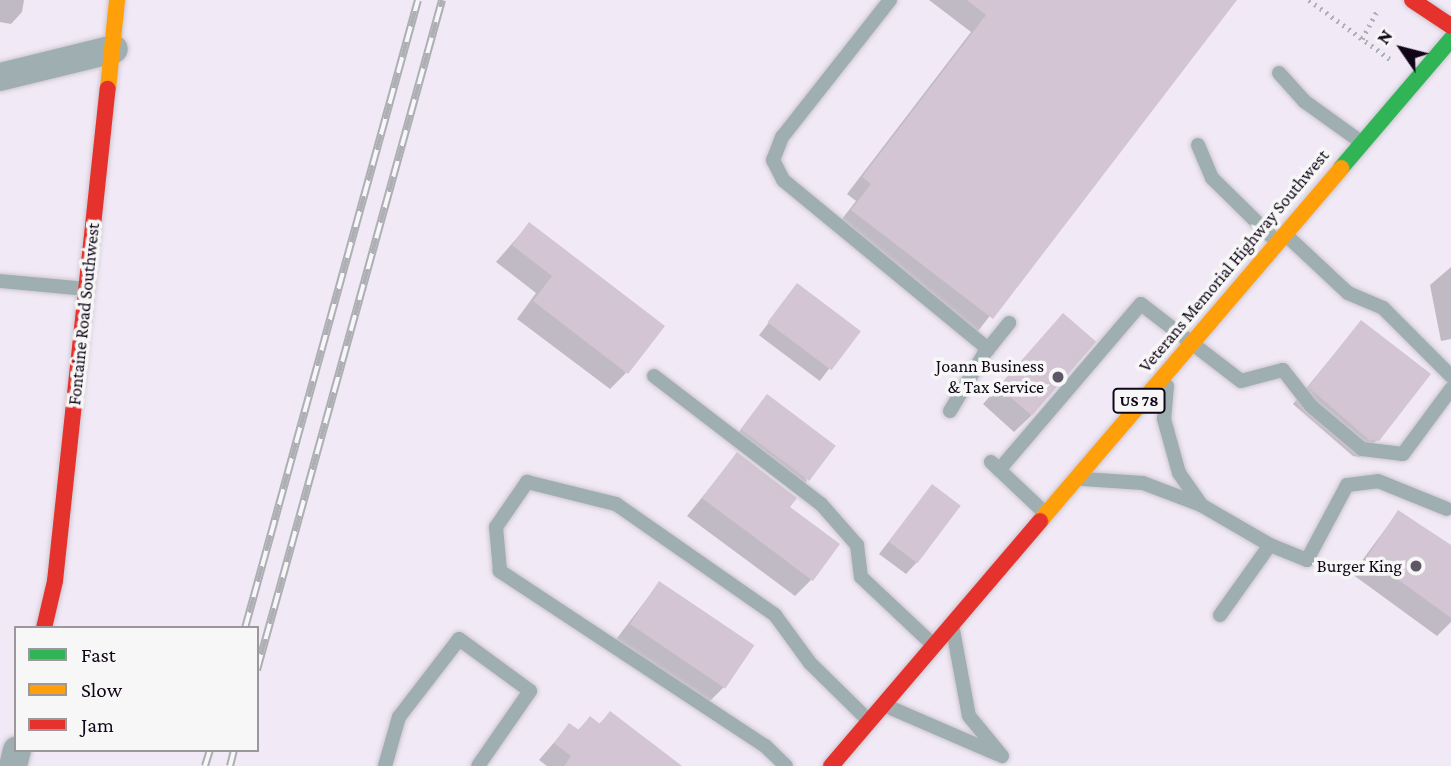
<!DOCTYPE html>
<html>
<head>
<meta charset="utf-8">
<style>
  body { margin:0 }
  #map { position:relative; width:1451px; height:766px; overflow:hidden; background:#f1e9f5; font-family:"Crimson Pro",serif }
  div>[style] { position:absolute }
  .shadow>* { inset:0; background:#0003; transform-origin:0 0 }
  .building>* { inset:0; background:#d3c5d3; transform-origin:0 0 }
  .path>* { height:4.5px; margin-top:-2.25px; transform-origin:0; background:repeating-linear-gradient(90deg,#acb2b7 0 2px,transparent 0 7px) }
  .roads { filter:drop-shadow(0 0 2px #ccc6d1) drop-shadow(0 0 2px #ccc6d1) }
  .lane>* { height:14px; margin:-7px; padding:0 7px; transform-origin:7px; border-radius:7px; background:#9faeb0 }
  .street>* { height:28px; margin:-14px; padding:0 14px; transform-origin:14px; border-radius:14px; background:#9faeb0 }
  .fast>* { height:16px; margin:-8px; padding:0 8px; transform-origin:8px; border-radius:8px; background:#30b455 }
  .slow>* { height:16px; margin:-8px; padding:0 8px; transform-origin:8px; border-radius:8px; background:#ff9f0a }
  .jam>* { height:16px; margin:-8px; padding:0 8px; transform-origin:8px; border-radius:8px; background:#e5322d }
  .rail>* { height:8px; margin-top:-4px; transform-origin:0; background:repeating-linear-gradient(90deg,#f7f7f7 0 16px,#adafb5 0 32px); box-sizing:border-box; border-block:2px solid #adafb5 }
  .dots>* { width:19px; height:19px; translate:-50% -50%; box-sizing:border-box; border:4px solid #f7f7f7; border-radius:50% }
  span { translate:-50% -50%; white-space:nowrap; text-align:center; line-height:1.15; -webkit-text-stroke:7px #f7f7f7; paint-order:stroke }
  .shield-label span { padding:2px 5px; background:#f7f7f7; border:2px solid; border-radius:5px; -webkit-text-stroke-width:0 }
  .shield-label { font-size:16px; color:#110617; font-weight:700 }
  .street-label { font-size:18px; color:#110617 }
  .poi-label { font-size:18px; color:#110617 }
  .right { translate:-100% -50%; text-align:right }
  .legend { position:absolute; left:14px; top:626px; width:245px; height:126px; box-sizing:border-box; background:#f7f7f7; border:2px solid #9b979d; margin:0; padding:9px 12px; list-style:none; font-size:21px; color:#110617 }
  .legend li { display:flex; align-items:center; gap:14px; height:35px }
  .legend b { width:35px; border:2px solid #9b979d }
  .north { position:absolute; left:1367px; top:14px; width:70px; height:70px; -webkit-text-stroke:5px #f7f7f7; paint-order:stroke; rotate:305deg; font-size:19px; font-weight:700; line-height:28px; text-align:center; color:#110617 }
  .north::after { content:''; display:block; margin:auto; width:24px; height:32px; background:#110617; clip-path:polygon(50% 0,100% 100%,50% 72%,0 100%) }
</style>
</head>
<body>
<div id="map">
  <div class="shadow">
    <div style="clip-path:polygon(0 0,24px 0,22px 12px,11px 24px,0 22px)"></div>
    <div style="clip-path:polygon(929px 0,1235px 0,975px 335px,835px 228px,856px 201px,847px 194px,971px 32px)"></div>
    <div style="clip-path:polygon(529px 224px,626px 373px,610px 389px,517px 319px,536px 293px,496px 262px)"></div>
    <div style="clip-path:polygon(1451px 267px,1451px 339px,1441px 341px,1430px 285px)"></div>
    <div style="left:797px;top:285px;width:76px;height:63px;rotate:37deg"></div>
    <div style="clip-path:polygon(1361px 322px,1377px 440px,1360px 457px,1353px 456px,1293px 404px)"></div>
    <div style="clip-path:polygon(1047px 332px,1031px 416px,1014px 432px,983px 404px)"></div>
    <div style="clip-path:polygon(767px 397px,807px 481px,796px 492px,731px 442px)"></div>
    <div style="clip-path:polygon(737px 454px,787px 507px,811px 580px,795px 596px,687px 516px)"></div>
    <div style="clip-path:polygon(932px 486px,917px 562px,906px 574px,879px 554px)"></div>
    <div style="clip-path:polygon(1398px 512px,1451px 547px,1451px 622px,1437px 636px,1352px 574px)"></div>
    <div style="clip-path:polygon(659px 583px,724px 687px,708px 703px,614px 642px)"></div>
    <div style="clip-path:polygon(610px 713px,679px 766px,547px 766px,539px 760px,569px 725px,577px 731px,590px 718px,598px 725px)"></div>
  </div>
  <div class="building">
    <div style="clip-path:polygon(967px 0,1237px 0,993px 319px,851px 210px,871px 184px,862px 177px,986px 15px)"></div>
    <div style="clip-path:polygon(529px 222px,665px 326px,628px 374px,533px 301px,552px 276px,512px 245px)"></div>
    <div style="left:797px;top:283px;width:80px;height:49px;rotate:37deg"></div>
    <div style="left:1063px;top:313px;width:44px;height:98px;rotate:41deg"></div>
    <div style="clip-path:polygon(1361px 320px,1431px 374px,1379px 441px,1369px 440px,1308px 387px)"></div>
    <div style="left:767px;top:394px;width:86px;height:44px;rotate:37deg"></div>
    <div style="clip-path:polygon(737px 452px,797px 498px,790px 507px,840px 544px,813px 581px,702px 498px)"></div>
    <div style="left:932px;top:484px;width:36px;height:72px;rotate:37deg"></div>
    <div style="clip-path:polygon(1398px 510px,1451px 545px,1451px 618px,1367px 557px)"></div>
    <div style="left:659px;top:581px;width:115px;height:52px;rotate:34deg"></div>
    <div style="clip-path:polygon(610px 711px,682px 766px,564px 766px,571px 756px,554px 743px,569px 723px,579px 730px,590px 716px,600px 724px)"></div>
  </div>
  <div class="path">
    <div style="left:1309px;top:0;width:100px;rotate:36.1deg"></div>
    <div style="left:1362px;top:39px;width:34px;rotate:-62deg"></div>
  </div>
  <div class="roads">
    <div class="lane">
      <div style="left:890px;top:0;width:174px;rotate:128.2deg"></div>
      <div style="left:782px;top:137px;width:25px;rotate:111deg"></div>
      <div style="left:773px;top:160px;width:22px;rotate:63deg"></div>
      <div style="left:783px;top:180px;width:266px;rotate:39.5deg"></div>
      <div style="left:1279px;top:73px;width:38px;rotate:48deg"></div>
      <div style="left:1304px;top:101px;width:70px;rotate:35.7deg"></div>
      <div style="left:1198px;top:145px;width:36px;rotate:67deg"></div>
      <div style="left:1212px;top:178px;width:88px;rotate:44.5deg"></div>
      <div style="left:1286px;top:235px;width:85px;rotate:43.1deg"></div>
      <div style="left:1348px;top:293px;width:38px;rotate:23deg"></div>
      <div style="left:1383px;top:308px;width:96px;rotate:45deg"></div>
      <div style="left:0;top:281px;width:86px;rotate:5.3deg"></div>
      <div style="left:654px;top:376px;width:210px;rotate:37.5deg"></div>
      <div style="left:821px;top:504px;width:55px;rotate:48.7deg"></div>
      <div style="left:857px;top:545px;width:32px;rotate:83deg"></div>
      <div style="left:861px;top:577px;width:98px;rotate:43.3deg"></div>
      <div style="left:1167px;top:386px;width:33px;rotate:95deg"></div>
      <div style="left:1164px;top:419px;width:56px;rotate:74.5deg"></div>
      <div style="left:1179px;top:473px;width:39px;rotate:55deg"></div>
      <div style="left:950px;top:411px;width:66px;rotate:-59.2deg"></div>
      <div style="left:984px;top:354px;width:40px;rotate:-51deg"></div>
      <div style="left:991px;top:462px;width:74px;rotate:43.4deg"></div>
      <div style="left:999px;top:470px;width:218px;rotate:-49.5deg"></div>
      <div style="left:1141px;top:304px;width:126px;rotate:37.6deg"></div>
      <div style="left:1241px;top:381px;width:43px;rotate:-14.7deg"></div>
      <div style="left:1283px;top:370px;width:46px;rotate:52.1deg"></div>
      <div style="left:1311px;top:406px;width:67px;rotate:40.1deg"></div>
      <div style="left:1362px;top:449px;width:41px;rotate:7deg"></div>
      <div style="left:1403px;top:454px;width:81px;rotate:-53.6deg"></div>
      <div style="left:1083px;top:479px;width:60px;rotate:3.8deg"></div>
      <div style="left:1143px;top:483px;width:62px;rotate:20.8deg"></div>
      <div style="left:1201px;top:505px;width:80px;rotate:30.1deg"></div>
      <div style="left:1270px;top:545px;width:40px;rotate:22deg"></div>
      <div style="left:1307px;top:560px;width:85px;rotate:-61.9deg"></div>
      <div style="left:1347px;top:485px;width:31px;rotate:-7deg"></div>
      <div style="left:1378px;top:481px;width:74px;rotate:22.1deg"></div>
      <div style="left:1220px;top:615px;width:86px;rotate:-54.5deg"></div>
      <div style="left:953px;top:630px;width:87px;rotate:79.5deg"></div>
      <div style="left:969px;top:716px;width:52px;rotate:50.5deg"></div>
      <div style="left:884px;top:705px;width:123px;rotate:23.4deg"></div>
      <div style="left:385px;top:766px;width:51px;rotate:-74.1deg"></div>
      <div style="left:399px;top:717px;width:98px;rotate:-52.4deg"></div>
      <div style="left:459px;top:639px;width:88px;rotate:36.2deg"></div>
      <div style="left:530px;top:691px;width:91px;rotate:124.7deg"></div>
      <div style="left:786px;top:766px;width:29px;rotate:-136deg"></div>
      <div style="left:765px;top:746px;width:318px;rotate:-146.6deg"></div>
      <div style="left:500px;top:571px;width:44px;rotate:-95.2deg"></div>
      <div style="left:496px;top:527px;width:55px;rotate:-55.4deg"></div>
      <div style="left:527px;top:482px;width:92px;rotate:13.9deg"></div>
      <div style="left:616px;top:504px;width:194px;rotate:34.9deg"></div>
      <div style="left:775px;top:615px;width:59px;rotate:53.9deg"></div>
      <div style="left:810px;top:663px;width:81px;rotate:44.5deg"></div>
    </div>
    <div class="street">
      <div style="left:0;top:77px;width:117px;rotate:-13.8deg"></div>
      <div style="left:13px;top:766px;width:16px;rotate:-76deg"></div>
    </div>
    <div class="fast">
      <div style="left:1341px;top:168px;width:170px;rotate:-49.5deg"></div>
    </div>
    <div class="slow">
      <div style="left:108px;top:89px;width:89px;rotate:-84.2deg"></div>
      <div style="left:1040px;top:521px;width:464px;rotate:-49.5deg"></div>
    </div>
    <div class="jam">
      <div style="left:1412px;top:0;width:47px;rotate:33.7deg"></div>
      <div style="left:44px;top:628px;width:48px;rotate:-76.8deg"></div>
      <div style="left:55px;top:581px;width:495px;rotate:-83.9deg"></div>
      <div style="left:831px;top:766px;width:322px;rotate:-49.5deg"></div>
    </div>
  </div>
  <div class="rail">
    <div style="left:245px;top:628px;width:651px;rotate:-74.6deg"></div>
    <div style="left:257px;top:670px;width:695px;rotate:-74.56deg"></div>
    <div style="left:205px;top:766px;width:17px;rotate:-73deg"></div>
    <div style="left:230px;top:766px;width:16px;rotate:-76deg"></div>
  </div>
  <div class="dots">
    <div style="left:1058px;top:377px;background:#5f5565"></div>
    <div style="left:1416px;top:566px;background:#5f5565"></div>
  </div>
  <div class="shield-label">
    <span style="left:1139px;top:401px">US 78</span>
  </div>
  <div class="street-label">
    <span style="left:1234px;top:261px;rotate:-50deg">Veterans Memorial Highway Southwest</span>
    <span style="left:84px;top:314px;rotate:-84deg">Fontaine Road Southwest</span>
  </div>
  <div class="poi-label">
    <span class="right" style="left:1044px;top:377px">Joann Business<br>&amp; Tax Service</span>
    <span class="right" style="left:1402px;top:566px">Burger King</span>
  </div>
  <ul class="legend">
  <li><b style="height:9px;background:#30b455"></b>Fast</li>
  <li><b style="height:9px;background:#ff9f0a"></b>Slow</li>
  <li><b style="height:9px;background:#e5322d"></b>Jam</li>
  </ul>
  <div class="north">N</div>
</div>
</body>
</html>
